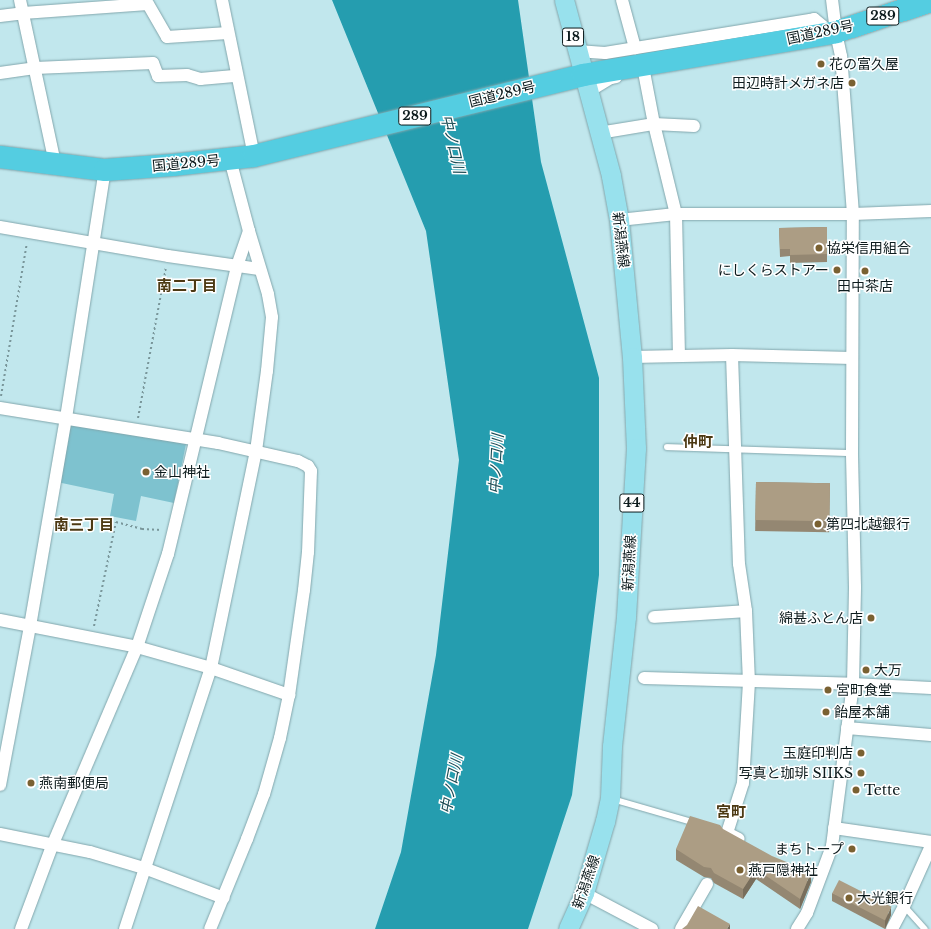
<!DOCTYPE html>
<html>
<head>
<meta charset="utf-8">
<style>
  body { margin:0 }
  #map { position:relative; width:931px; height:929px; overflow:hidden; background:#c1e7ed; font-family:"Libre Baskerville","Noto Sans JP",serif }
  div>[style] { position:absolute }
  .green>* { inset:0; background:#7ec2cf }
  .water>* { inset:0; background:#259daf }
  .path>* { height:2px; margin-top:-1px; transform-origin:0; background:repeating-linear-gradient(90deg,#79969a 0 2px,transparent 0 5px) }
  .roads { filter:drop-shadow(0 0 1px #82a6ac) drop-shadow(0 0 1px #82a6ac) }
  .lane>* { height:6px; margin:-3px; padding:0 3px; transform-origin:3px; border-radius:3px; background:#fff }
  .street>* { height:12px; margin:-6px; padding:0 6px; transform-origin:6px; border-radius:6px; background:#fff }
  .primary>* { height:19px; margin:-9.5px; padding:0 9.5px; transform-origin:9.5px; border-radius:9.5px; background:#98e1ed }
  .highway>* { height:22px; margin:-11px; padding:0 11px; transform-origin:11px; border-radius:11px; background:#54cde1 }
  .wall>* { inset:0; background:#948772; transform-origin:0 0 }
  .shaded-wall>* { inset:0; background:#786e5c }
  .building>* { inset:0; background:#ac9d84; transform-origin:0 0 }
  .dots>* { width:11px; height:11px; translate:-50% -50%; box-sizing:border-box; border:2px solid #fff; border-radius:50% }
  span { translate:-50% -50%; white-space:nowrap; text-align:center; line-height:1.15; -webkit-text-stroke:3px #fff; paint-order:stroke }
  .shield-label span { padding:1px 3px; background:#fff; border:1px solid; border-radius:3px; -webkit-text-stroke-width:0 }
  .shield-label { font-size:13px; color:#0d1b1d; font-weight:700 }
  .street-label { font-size:14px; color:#0d1b1d }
  .poi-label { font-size:14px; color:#0d1b1d }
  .left { translate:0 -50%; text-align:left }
  .right { translate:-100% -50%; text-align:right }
  .water-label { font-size:15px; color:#1d4d55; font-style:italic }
  .neighbourhood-label { font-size:15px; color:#4c3913; font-weight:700 }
</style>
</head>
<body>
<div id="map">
  <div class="green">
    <div style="clip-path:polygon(69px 422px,186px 444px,174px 503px,141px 496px,136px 521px,110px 516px,114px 494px,57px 482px)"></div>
  </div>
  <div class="water">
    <div style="clip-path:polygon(332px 0,518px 0,541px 162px,599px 378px,599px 575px,572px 795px,528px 929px,375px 929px,401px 852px,436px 655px,459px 460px,426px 231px)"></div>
  </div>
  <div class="path">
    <div style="left:1px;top:396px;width:155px;rotate:-80.4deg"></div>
    <div style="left:138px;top:418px;width:154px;rotate:-79.5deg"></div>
    <div style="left:94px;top:626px;width:106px;rotate:-78.1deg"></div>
    <div style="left:116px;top:522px;width:27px;rotate:15deg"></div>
    <div style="left:142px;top:529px;width:20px;rotate:3deg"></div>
  </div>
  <div class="roads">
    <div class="lane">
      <div style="left:667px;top:447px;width:185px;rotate:1.9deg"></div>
      <div style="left:612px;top:799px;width:86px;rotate:16.1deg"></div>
      <div style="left:904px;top:906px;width:31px;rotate:48deg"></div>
    </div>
    <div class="street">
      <div style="left:20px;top:0;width:167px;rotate:77.9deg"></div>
      <div style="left:222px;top:0;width:159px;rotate:78.4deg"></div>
      <div style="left:622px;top:0;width:50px;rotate:74.8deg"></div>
      <div style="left:0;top:16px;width:23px;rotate:-7deg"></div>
      <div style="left:23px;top:13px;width:125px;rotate:-4.1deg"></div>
      <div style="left:148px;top:4px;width:38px;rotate:60deg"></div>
      <div style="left:167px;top:37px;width:61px;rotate:-3.8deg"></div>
      <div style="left:577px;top:51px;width:28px;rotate:4deg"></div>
      <div style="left:605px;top:53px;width:212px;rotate:-9.2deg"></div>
      <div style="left:814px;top:19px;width:22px;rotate:39deg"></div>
      <div style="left:644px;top:72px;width:53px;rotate:79.1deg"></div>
      <div style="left:654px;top:124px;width:93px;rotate:76.3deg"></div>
      <div style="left:676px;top:214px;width:142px;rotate:88.8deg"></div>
      <div style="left:0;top:73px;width:35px;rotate:-8deg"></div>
      <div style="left:35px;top:68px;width:118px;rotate:-2.4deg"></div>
      <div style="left:153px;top:63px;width:14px;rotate:69deg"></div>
      <div style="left:158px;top:76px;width:29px;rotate:-2deg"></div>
      <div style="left:187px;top:75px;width:14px;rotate:17deg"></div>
      <div style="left:200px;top:79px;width:37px;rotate:-5deg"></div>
      <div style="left:589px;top:91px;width:26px;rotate:-31deg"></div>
      <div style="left:611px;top:78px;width:5px;rotate:-11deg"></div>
      <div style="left:599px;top:133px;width:56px;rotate:-9.3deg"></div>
      <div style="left:654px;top:124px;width:40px;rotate:2.9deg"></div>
      <div style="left:619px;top:220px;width:57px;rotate:-6deg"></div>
      <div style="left:676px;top:214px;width:177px"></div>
      <div style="left:853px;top:214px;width:78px;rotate:-2.2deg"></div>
      <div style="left:0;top:227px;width:170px;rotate:9.8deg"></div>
      <div style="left:168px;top:256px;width:92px;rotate:8.1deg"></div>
      <div style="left:732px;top:355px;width:209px;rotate:88.1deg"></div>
      <div style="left:739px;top:564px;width:48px;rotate:81.5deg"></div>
      <div style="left:746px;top:611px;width:71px;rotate:87.6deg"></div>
      <div style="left:749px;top:682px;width:101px;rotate:93.4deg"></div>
      <div style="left:743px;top:783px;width:52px;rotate:107.7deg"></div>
      <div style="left:727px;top:833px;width:13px;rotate:27deg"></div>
      <div style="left:632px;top:357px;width:100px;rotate:-1.1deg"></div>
      <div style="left:732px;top:355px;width:120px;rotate:1.4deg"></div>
      <div style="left:0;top:408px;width:221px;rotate:9.1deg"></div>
      <div style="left:218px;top:443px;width:82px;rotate:12.7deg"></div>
      <div style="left:298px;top:461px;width:11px;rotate:27deg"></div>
      <div style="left:308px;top:466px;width:6px;rotate:59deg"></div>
      <div style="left:311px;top:471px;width:81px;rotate:92.1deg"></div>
      <div style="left:308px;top:552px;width:38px;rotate:96deg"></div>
      <div style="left:304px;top:590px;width:106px;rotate:98.1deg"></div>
      <div style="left:289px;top:695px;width:44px;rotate:101.8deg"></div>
      <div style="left:280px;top:738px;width:58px;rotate:105.9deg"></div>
      <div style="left:264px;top:794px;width:48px;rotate:110.7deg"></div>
      <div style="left:247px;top:839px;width:97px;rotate:112.3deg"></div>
      <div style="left:654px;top:617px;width:92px;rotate:-3.7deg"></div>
      <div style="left:0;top:620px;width:140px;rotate:11.1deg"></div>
      <div style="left:137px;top:647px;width:77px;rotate:15.8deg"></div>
      <div style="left:211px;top:668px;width:83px;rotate:19.1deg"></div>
      <div style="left:644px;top:678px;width:209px;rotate:1.6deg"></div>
      <div style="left:853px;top:684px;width:78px;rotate:2.9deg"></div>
      <div style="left:847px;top:728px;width:84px;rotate:4.8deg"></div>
      <div style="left:0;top:785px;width:162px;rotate:-79.3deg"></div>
      <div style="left:30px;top:626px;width:211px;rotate:-80.2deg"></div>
      <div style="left:66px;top:418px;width:251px;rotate:-81.1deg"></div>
      <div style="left:834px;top:828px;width:98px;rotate:8.2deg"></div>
      <div style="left:0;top:834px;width:92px;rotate:11.3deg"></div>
      <div style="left:90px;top:852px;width:56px;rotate:16.5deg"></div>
      <div style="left:144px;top:868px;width:85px;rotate:20.6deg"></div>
      <div style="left:584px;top:893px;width:77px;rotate:27.9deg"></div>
      <div style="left:21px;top:929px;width:89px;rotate:-69.5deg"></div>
      <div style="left:52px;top:846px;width:216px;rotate:-66.9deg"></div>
      <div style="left:137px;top:647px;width:98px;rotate:-71.6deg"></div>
      <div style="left:168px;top:554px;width:296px;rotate:-76.5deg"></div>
      <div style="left:237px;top:266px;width:37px;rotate:-71deg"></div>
      <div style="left:249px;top:231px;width:74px;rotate:-104.8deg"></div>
      <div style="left:125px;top:929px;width:275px;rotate:-71.8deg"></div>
      <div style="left:211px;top:668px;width:222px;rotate:-78.3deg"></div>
      <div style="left:256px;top:451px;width:81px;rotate:-82.2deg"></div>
      <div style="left:267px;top:371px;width:54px;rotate:-84.7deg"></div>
      <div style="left:272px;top:317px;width:23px;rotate:-100deg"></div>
      <div style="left:268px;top:294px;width:66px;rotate:-106.8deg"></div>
      <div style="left:681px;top:929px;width:52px;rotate:-60deg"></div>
      <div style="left:797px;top:929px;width:19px;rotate:-58deg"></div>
      <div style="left:807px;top:913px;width:72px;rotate:-69.5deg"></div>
      <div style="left:832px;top:846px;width:163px;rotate:-82.6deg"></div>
      <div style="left:853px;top:684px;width:97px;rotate:-88.8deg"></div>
      <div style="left:855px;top:587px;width:134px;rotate:-91.3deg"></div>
      <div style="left:852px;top:453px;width:239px;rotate:-89.8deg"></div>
      <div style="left:853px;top:214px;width:158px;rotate:-94.3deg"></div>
      <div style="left:841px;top:56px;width:25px;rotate:-102deg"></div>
      <div style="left:836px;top:32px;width:32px;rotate:-97deg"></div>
      <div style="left:892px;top:929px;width:26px;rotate:-62deg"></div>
      <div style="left:904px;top:906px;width:66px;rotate:-65.8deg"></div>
    </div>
    <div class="primary">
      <div style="left:564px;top:0;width:182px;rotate:75deg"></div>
      <div style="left:611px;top:176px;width:45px;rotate:79.7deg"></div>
      <div style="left:619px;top:220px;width:138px;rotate:84.6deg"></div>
      <div style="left:632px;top:357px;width:91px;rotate:87.5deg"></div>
      <div style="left:636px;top:448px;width:169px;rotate:93.4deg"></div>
      <div style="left:626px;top:617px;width:130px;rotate:96.2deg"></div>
      <div style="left:612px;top:746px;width:52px;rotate:92.2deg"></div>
      <div style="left:610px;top:798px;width:24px;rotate:102deg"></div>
      <div style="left:605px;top:821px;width:75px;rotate:106.3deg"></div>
      <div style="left:584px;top:893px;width:39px;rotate:114deg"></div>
    </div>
    <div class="highway">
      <div style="left:0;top:157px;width:106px;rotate:7.1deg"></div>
      <div style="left:105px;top:170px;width:68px;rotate:-4.2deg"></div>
      <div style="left:173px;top:165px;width:81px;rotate:-6.3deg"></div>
      <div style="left:254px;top:156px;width:339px;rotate:-13.8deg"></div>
      <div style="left:583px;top:75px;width:257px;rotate:-9.6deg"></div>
      <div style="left:836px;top:32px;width:100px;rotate:-18.1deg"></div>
    </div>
  </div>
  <div class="wall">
    <div style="clip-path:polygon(827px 227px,827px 262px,790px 263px,790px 256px,780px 257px,779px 228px)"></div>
    <div style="left:756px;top:482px;width:74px;height:49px;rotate:1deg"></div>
    <div style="clip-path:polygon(676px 849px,811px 882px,800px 909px,756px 879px,743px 899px,714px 883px,711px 878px,704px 877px,676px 860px)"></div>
    <div style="clip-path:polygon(832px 893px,891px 915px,885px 929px,832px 901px)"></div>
  </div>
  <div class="shaded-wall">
    <div style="clip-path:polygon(756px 869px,756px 879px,743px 899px,743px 889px)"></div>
    <div style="clip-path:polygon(811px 872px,811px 882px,800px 909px,800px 899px)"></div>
    <div style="clip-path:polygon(891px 907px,891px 915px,885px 929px,885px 921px)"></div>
    <div style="clip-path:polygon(730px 924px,730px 929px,727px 929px)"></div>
  </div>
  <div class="building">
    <div style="clip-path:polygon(827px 227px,827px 254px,790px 255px,790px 249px,780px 249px,779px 228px)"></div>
    <div style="left:756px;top:482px;width:74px;height:38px;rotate:1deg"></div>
    <div style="clip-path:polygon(690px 816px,720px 825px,723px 829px,772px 856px,811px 872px,800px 899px,756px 869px,743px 889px,714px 873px,711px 868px,704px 867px,676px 849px)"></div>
    <div style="left:839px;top:880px;width:59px;height:15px;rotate:27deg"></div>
    <div style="clip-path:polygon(698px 906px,730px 924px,727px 929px,682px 929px,687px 925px)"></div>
  </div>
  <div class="dots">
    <div style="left:821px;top:64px;background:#7a6132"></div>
    <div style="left:852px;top:83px;background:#7a6132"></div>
    <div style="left:819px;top:248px;background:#7a6132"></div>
    <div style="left:837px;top:270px;background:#7a6132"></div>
    <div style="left:865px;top:271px;background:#7a6132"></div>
    <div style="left:146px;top:472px;background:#7a6132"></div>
    <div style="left:818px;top:524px;background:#7a6132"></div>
    <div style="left:871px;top:618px;background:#7a6132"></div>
    <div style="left:866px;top:670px;background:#7a6132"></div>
    <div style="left:828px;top:690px;background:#7a6132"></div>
    <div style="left:826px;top:712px;background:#7a6132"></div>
    <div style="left:861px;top:753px;background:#7a6132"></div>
    <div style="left:861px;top:773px;background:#7a6132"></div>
    <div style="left:31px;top:783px;background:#7a6132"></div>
    <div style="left:856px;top:790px;background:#7a6132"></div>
    <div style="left:852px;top:849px;background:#7a6132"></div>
    <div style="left:740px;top:870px;background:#7a6132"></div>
    <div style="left:849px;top:898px;background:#7a6132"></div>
  </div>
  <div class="shield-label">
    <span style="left:883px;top:16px">289</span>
    <span style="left:573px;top:37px">18</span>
    <span style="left:415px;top:116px">289</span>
    <span style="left:632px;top:503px">44</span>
  </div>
  <div class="street-label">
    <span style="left:820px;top:32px;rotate:-12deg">国道289号</span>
    <span style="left:502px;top:94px;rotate:-14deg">国道289号</span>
    <span style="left:186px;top:163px;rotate:-5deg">国道289号</span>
    <span style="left:621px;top:240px;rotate:83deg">新潟燕線</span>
    <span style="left:629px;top:563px;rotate:-87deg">新潟燕線</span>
    <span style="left:586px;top:882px;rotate:-71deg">新潟燕線</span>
  </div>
  <div class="poi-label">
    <span class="left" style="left:829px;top:64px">花の富久屋</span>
    <span class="right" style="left:844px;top:83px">田辺時計メガネ店</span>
    <span class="left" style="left:827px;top:248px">協栄信用組合</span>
    <span class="right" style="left:829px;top:270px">にしくらストアー</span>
    <span style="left:865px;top:286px">田中茶店</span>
    <span class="left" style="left:154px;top:472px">金山神社</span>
    <span class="left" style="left:826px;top:524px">第四北越銀行</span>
    <span class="right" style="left:863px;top:618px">綿甚ふとん店</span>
    <span class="left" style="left:874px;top:670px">大万</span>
    <span class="left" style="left:836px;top:690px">宮町食堂</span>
    <span class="left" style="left:834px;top:712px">飴屋本舗</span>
    <span class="right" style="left:853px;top:753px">玉庭印判店</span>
    <span class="right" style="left:853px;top:773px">写真と珈琲 SIIKS</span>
    <span class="left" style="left:39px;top:783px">燕南郵便局</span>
    <span class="left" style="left:864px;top:790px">Tette</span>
    <span class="right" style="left:844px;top:849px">まちトープ</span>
    <span class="left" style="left:748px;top:870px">燕戸隠神社</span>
    <span class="left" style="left:857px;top:898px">大光銀行</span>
  </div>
  <div class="water-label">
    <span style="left:453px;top:144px;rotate:77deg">中ノ口川</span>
    <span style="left:496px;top:464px;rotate:-87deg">中ノ口川</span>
    <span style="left:451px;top:784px;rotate:-79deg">中ノ口川</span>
  </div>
  <div class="neighbourhood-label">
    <span style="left:187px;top:286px">南二丁目</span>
    <span style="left:698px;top:442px">仲町</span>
    <span style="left:84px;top:525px">南三丁目</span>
    <span style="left:731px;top:812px">宮町</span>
  </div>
</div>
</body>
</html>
